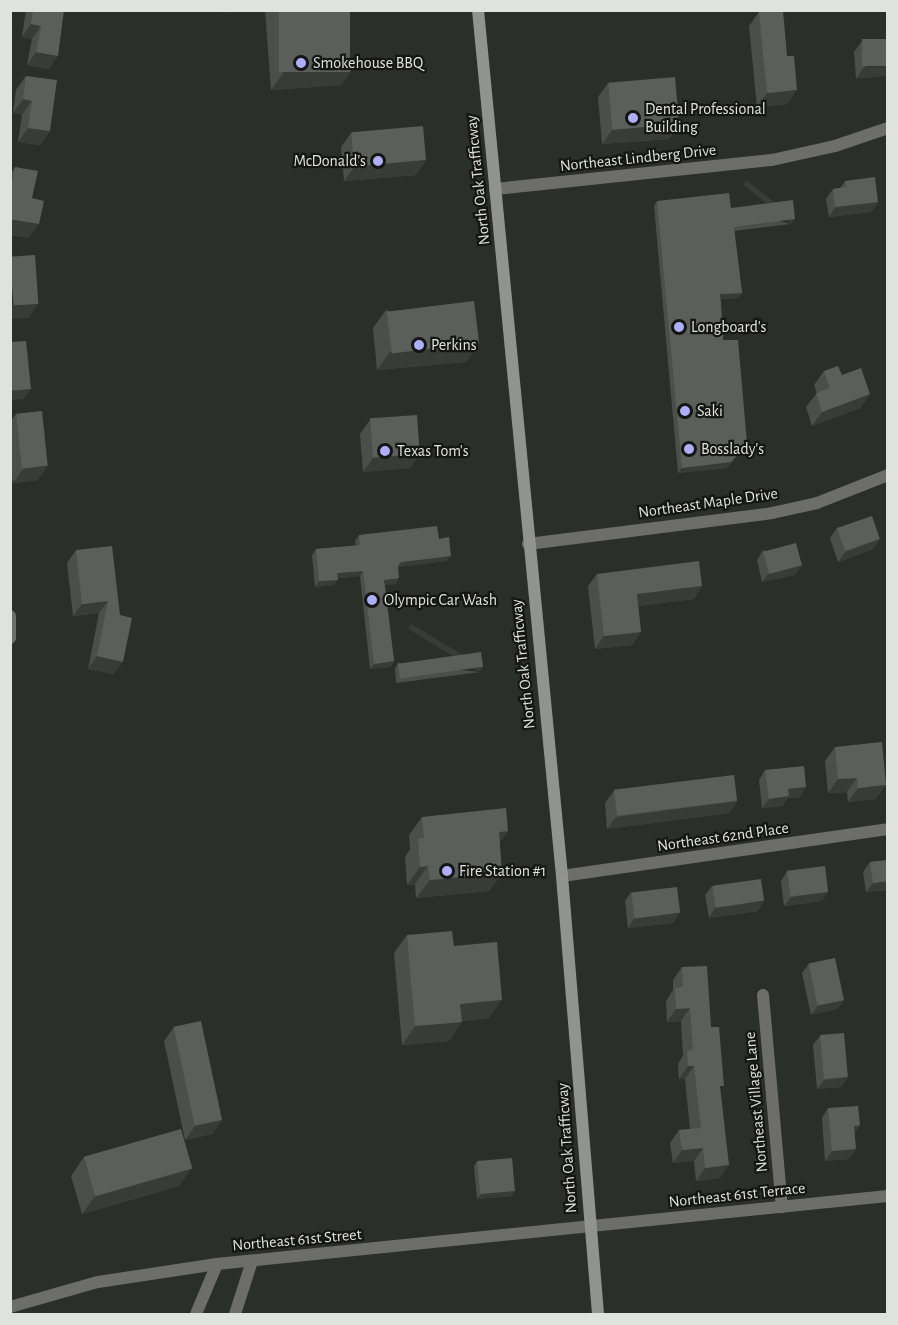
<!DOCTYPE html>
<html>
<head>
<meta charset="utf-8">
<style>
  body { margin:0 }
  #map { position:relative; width:898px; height:1325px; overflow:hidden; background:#2b2f29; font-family:"Alegreya Sans",sans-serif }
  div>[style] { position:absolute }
  .street>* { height:12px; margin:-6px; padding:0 6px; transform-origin:6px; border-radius:6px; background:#6d6e6c }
  .secondary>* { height:12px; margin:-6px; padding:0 6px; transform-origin:6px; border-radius:6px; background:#90938e }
  .wall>* { inset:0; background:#4b4f49 }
  .shaded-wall>* { inset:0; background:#383c36; transform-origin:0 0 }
  .building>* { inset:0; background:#5b5f59; transform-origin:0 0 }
  .dots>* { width:16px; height:16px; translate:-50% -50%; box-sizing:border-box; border:3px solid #151614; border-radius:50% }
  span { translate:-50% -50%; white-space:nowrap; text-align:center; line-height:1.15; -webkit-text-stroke:4.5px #151614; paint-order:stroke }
  .poi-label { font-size:16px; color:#e0e2de }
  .left { translate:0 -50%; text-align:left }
  .right { translate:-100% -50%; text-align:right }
  .street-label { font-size:16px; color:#e0e2de }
  .frame { position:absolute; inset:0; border:12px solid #e0e2de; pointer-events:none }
</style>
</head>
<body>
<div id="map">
  <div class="street">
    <div style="left:495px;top:189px;width:279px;rotate:-6deg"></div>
    <div style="left:772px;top:160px;width:65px;rotate:-12.5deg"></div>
    <div style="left:835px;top:146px;width:56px;rotate:-18.8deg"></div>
    <div style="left:528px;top:544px;width:246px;rotate:-7.2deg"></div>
    <div style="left:772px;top:513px;width:46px;rotate:-12.5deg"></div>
    <div style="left:817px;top:503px;width:76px;rotate:-21.5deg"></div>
    <div style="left:10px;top:616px;width:22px;rotate:90deg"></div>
    <div style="left:562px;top:876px;width:329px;rotate:-8.2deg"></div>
    <div style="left:763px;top:995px;width:213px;rotate:84.9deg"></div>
    <div style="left:10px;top:1307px;width:91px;rotate:-15.9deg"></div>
    <div style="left:98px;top:1282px;width:120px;rotate:-8.6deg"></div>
    <div style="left:217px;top:1264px;width:674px;rotate:-5.79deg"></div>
    <div style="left:196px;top:1314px;width:54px;rotate:-67.2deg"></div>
    <div style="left:235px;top:1314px;width:56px;rotate:-72.2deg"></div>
  </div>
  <div class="secondary">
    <div style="left:478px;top:10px;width:870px;rotate:84.46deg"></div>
    <div style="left:562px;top:876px;width:439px;rotate:85.3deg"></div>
  </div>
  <div class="wall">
    <div style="clip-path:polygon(26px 10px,64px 10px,49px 69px,27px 65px,32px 39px,22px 37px)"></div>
    <div style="clip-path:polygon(265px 10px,350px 10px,342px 85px,271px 90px)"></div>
    <div style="clip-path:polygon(759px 12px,787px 104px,757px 107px,749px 26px)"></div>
    <div style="clip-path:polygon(888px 39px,856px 79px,854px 52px,862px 41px)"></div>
    <div style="clip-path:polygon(26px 76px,50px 131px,40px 145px,18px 142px,22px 115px,13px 113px,16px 90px)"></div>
    <div style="clip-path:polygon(608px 83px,679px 124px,669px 139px,602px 144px,598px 97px)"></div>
    <div style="clip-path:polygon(351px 133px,426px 160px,416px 175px,344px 181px,341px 147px)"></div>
    <div style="clip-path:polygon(15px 167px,32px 198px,29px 238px,10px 235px,10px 174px)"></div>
    <div style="clip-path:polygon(845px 181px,878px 202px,871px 212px,829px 217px,826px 199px,833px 189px,840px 188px)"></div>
    <div style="clip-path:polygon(657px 201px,731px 208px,791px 224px,734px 231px,742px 293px,738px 298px,721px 299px,723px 340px,744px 448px,727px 468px,678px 473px,654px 206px)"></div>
    <div style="clip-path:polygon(386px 310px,479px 343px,466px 362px,377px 370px,373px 328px)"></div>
    <div style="clip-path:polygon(824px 371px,842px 375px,870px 394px,860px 408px,812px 426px,806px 407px,817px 393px,814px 385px)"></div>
    <div style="clip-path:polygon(16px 414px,38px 480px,13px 483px,10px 465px,10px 422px)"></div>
    <div style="clip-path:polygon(370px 420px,420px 454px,410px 468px,363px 472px,360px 434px)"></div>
    <div style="clip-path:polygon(837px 528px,880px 539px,873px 549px,838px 562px,830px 538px)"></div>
    <div style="clip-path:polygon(359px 535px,439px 539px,447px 561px,398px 567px,396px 584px,385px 585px,394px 661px,390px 667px,370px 669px,360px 576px,338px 578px,334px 585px,315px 587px,312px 555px,316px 549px,356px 546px,355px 541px)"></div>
    <div style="clip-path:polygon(76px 550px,120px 615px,114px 674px,88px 669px,99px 613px,73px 616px,67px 563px)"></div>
    <div style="clip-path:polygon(763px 550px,802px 565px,795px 575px,762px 582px,757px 560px)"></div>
    <div style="clip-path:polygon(597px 574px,694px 599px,638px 606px,641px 632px,632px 645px,595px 649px,588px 586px)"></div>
    <div style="clip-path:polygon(398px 663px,480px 672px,396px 683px,395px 668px)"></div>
    <div style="clip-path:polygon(835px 747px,876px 799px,848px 802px,847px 792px,828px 793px,825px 761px)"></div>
    <div style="clip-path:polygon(765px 770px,800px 797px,788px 798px,782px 806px,762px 808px,759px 780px)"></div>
    <div style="clip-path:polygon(614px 791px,737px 801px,729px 813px,607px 829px,605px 803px)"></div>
    <div style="clip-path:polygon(422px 817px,508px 831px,499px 843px,502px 873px,489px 891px,416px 898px,415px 884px,407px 885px,405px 857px,410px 849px,409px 835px)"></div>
    <div style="clip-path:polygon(888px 860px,888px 890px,866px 892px,863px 872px,870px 862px)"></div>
    <div style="clip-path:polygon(787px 871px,828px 892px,822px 901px,784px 906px,781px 881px)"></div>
    <div style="clip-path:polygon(712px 886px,758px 911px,709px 918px,705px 895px)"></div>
    <div style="clip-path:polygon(631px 892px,673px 923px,628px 928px,625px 901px)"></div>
    <div style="clip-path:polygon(407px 935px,489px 1018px,462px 1021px,462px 1022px,449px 1041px,402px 1045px,394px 953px)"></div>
    <div style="clip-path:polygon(809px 964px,844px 1000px,837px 1009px,811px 1015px,802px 973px)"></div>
    <div style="clip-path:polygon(682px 967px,711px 1027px,720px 1091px,720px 1178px,696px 1181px,694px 1161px,673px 1163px,670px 1143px,679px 1130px,690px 1129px,685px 1079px,679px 1079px,678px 1064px,683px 1056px,681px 1021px,667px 1022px,666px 1001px,673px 990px,673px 980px)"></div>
    <div style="clip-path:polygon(174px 1027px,222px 1120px,212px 1134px,185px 1140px,164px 1041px)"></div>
    <div style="clip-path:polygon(820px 1036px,848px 1077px,841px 1087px,817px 1089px,813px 1045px)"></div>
    <div style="clip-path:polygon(828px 1108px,860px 1125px,854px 1133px,856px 1149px,849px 1159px,825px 1161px,822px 1118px)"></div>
    <div style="clip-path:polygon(84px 1157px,179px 1186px,82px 1214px,71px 1176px)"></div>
    <div style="clip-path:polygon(477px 1161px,515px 1191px,512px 1196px,477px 1199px,474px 1166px)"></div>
  </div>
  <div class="shaded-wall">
    <div style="clip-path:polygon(224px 10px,260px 10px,222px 13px)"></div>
    <div style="clip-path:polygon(31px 24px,41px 26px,32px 39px,22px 37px)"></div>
    <div style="clip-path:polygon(36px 52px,58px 56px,49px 69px,27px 65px)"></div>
    <div style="clip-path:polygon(355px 66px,342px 85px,271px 90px,284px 72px)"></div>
    <div style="clip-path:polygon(888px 66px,888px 76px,856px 79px,864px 67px)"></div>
    <div style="clip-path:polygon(797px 90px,787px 104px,757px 107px,767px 93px)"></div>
    <div style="clip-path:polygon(23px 99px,32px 101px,22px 115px,13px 113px)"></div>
    <div style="clip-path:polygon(679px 124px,669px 139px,602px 144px,612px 130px)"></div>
    <div style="clip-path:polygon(28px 128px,50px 131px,40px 145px,18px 142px)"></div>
    <div style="clip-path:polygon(426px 160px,416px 175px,344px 181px,354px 167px)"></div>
    <div style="clip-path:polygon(878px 202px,871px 212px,829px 217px,835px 207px)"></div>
    <div style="clip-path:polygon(10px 219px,39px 224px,29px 238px,10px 235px)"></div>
    <div style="left:795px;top:219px;width:6px;height:62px;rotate:129deg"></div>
    <div style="clip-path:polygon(742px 293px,738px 298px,717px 299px,720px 294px)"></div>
    <div style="clip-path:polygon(38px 304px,29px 318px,10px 319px,10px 306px)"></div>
    <div style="clip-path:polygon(479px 343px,466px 362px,377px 370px,390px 352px)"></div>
    <div style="clip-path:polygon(31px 389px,24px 399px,10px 400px,10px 391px)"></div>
    <div style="clip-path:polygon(870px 394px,860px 408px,812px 426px,822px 412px)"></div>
    <div style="clip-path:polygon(747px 443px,727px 468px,678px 473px,682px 468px)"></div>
    <div style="clip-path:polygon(420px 454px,410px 468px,363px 472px,373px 458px)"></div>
    <div style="clip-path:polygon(48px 466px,38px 480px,13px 483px,23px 469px)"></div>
    <div style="clip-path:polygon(880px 539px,873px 549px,838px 562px,845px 552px)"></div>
    <div style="clip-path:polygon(451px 556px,447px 561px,398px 567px,394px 571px,401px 562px)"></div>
    <div style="clip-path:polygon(802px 565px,795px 575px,762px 582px,769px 573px)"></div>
    <div style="clip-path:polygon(363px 571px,360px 576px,333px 579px,337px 573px)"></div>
    <div style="clip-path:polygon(399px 578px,396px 584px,380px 585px,384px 580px)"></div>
    <div style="clip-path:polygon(338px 580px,334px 585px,315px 587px,319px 581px)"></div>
    <div style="clip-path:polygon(702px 586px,694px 599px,628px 607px,637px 594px)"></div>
    <div style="clip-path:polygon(108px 601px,99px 613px,73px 616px,82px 604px)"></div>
    <div style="clip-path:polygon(641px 632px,632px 645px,595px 649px,604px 636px)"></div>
    <div style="clip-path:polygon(97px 656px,123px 662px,114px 674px,88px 669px)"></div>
    <div style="clip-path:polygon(394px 661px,390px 667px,370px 669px,374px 664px)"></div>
    <div style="left:483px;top:667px;width:6px;height:84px;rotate:121deg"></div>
    <div style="clip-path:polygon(857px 778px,847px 792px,828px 793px,838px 779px)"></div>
    <div style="clip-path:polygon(886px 785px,876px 799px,848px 802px,858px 788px)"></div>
    <div style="clip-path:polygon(806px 787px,800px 797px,788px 798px,782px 806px,762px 808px,769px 799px,788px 789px)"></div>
    <div style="clip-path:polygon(737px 801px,729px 813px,607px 829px,616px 817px)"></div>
    <div style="clip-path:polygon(508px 831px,495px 849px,499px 832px)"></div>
    <div style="clip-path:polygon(428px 866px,415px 884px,407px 885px,420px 867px)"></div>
    <div style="clip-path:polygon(502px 873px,489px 891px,416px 898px,430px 880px)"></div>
    <div style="clip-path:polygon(888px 881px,888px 890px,866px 892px,873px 883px)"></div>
    <div style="clip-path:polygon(828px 892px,822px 901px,784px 906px,791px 897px)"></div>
    <div style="clip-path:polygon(764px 901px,758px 911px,709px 918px,715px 908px)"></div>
    <div style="clip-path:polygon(680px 913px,673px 923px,628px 928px,634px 918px)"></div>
    <div style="clip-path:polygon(502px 1000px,489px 1018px,447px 1022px,460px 1004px)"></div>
    <div style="clip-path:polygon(844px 1000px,837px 1009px,811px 1015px,818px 1005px)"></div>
    <div style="clip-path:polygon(690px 1008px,681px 1021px,667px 1022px,676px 1009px)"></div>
    <div style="clip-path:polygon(462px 1022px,449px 1041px,402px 1045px,415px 1026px)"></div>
    <div style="clip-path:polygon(688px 1066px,694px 1066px,685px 1079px,679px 1079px)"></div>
    <div style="clip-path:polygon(848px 1077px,841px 1087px,817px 1089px,824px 1080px)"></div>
    <div style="clip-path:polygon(222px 1120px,212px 1134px,185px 1140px,195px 1126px)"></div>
    <div style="clip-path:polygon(860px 1125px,853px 1134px,854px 1126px)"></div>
    <div style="clip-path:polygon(703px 1148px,694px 1161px,673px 1163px,682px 1150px)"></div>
    <div style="clip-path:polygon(856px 1149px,849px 1159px,825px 1161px,832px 1151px)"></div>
    <div style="clip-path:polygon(729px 1165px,720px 1178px,696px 1181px,705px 1168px)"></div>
    <div style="clip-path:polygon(192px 1168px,179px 1186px,82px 1214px,95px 1196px)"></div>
    <div style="clip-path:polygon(515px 1191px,512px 1196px,477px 1199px,481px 1194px)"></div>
  </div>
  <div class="building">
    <div style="clip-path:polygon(33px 10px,64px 10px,58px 56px,36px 52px,41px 26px,31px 24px)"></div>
    <div style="left:279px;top:10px;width:71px;height:62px"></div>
    <div style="clip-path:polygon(783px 10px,787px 56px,794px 56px,797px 90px,767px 93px,759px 12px)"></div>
    <div style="left:888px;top:39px;width:27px;height:26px;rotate:90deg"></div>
    <div style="clip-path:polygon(26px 76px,57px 80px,50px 131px,28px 128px,32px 101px,23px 99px)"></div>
    <div style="left:675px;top:77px;width:47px;height:67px;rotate:85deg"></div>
    <div style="left:423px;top:126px;width:34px;height:72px;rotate:85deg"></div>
    <div style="clip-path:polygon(15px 167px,38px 171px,32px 198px,44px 201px,39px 224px,10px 219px,10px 191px)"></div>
    <div style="clip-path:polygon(875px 177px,878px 202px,835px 207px,833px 189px,846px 187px,845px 181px)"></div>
    <div style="clip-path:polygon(729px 193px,731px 208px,793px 200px,795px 219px,734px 227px,742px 293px,720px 294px,723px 340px,738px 340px,747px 443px,731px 462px,682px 468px,657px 201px)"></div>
    <div style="left:35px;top:255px;width:49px;height:25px;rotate:86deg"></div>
    <div style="left:474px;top:301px;width:42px;height:88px;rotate:83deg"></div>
    <div style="clip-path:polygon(26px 341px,31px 389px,10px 391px,10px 342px)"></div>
    <div style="clip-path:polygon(838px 366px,842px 375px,861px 368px,870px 394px,822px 412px,816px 393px,830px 388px,824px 371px)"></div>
    <div style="left:42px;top:411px;width:55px;height:26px;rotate:84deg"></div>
    <div style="left:417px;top:415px;width:39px;height:47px;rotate:86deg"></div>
    <div style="left:872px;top:516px;width:24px;height:37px;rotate:71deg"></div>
    <div style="clip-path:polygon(437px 526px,439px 539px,449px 537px,451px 556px,401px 562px,398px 566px,399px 578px,384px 580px,394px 661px,374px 664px,363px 571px,337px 573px,338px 580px,319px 581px,316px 549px,360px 545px,359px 535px)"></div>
    <div style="left:796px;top:543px;width:23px;height:34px;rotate:75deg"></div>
    <div style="clip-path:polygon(112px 546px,120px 615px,132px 618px,123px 662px,97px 656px,108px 601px,82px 604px,76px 550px)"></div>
    <div style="clip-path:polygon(699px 561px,702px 586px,637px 594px,641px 632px,604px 636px,597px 574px)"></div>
    <div style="left:481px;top:652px;width:15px;height:84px;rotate:82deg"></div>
    <div style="clip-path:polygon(882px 742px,886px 785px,858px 788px,857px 778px,838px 779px,835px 747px)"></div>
    <div style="clip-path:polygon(804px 766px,806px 787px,788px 789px,789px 796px,769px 799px,765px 770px)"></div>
    <div style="left:734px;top:775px;width:26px;height:121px;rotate:83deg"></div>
    <div style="clip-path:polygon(506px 808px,508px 831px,499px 832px,502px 873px,430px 880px,428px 866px,420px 867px,418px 839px,424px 838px,422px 817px)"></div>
    <div style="clip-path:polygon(888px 860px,888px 881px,873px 883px,870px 862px)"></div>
    <div style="left:825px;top:866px;width:26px;height:38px;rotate:83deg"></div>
    <div style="left:761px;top:879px;width:22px;height:49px;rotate:82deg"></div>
    <div style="left:677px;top:887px;width:26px;height:46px;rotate:83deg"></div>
    <div style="clip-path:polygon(452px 931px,454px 946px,497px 942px,502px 1000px,460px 1004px,462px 1022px,415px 1026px,407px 935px)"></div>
    <div style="left:835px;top:958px;width:43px;height:27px;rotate:78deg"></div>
    <div style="clip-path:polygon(707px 966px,711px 1027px,719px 1027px,724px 1086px,720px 1086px,729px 1165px,705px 1168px,703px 1148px,682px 1150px,679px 1130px,701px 1128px,694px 1066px,688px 1066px,687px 1051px,693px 1050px,690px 1008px,676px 1009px,675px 988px,683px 987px,682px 967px)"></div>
    <div style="left:201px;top:1021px;width:101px;height:28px;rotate:78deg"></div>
    <div style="left:844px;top:1033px;width:44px;height:24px;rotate:85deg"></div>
    <div style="clip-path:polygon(858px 1106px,860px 1125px,854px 1126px,856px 1149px,832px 1151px,828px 1108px)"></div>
    <div style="left:181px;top:1129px;width:41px;height:101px;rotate:74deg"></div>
    <div style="left:512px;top:1158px;width:33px;height:35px;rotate:85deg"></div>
  </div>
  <div class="dots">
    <div style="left:301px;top:63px;background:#afaefa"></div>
    <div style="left:633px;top:118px;background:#afaefa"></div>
    <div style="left:378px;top:161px;background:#afaefa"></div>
    <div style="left:679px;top:327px;background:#afaefa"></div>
    <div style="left:419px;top:345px;background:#afaefa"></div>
    <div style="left:685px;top:411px;background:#afaefa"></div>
    <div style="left:689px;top:449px;background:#afaefa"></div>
    <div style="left:385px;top:451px;background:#afaefa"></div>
    <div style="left:372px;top:600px;background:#afaefa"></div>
    <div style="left:447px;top:871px;background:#afaefa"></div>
  </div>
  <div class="poi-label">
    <span class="left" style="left:313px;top:63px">Smokehouse BBQ</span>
    <span class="left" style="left:645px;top:118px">Dental Professional<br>Building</span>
    <span class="right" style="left:366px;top:161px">McDonald's</span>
    <span class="left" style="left:691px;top:327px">Longboard's</span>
    <span class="left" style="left:431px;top:345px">Perkins</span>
    <span class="left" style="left:697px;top:411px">Saki</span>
    <span class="left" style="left:701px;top:449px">Bosslady's</span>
    <span class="left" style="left:397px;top:451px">Texas Tom's</span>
    <span class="left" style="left:384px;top:600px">Olympic Car Wash</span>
    <span class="left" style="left:459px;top:871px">Fire Station #1</span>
  </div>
  <div class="street-label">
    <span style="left:638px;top:158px;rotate:-6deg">Northeast Lindberg Drive</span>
    <span style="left:478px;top:180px;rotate:-96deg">North Oak Trafficway</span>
    <span style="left:708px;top:503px;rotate:-8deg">Northeast Maple Drive</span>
    <span style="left:523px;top:664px;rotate:-96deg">North Oak Trafficway</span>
    <span style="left:723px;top:837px;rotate:-8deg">Northeast 62nd Place</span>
    <span style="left:756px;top:1102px;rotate:-95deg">Northeast Village Lane</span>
    <span style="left:567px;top:1148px;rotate:-94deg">North Oak Trafficway</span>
    <span style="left:737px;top:1195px;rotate:-6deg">Northeast 61st Terrace</span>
    <span style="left:297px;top:1240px;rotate:-5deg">Northeast 61st Street</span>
  </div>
  <div class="frame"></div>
</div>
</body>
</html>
